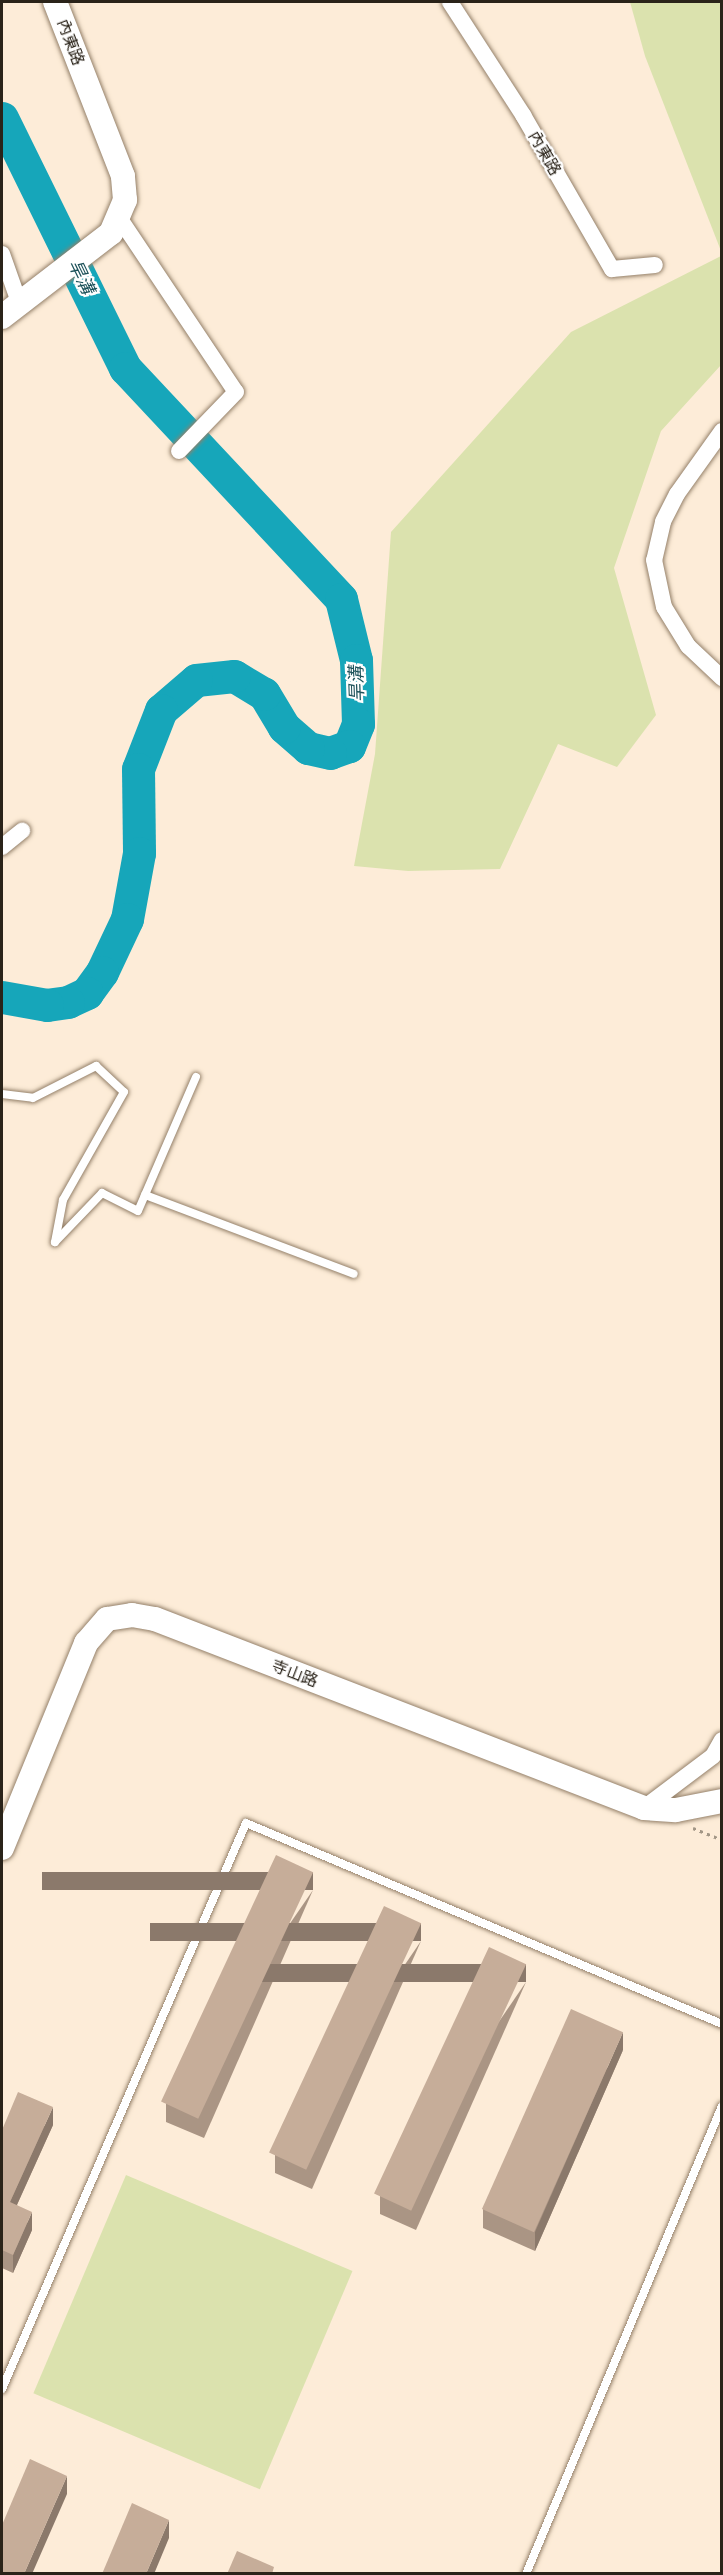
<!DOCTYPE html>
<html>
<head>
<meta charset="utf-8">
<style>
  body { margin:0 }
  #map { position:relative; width:723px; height:2575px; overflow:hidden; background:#fdecd8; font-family:"Libre Baskerville","Noto Sans TC",serif }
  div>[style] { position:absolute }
  .green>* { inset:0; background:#dbe2ae; transform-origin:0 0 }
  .river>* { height:33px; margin:-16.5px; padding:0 16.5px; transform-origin:16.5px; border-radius:16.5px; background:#16a6ba }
  .path>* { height:3px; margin-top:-1.5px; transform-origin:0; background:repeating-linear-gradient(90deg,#a29686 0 3px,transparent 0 7.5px) }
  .roads { filter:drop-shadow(0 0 2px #948069) drop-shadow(0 0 2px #948069) }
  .lane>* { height:8px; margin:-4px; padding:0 4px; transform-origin:4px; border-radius:4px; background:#fff }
  .street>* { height:16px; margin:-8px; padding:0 8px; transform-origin:8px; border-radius:8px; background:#fff }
  .secondary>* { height:24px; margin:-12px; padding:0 12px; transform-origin:12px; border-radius:12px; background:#fff }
  .wall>* { inset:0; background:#aa9584 }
  .shaded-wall>* { inset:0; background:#8b796b; transform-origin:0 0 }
  .building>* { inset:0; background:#c6ad99; transform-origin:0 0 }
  span { translate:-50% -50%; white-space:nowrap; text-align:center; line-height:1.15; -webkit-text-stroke:4.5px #fff; paint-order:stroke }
  .street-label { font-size:16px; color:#2a2319 }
  .water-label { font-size:18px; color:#1d525a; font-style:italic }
  .frame { position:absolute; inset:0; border:3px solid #2a2319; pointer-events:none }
</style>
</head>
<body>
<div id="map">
  <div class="green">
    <div style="clip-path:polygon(630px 2px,721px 2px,721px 251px,645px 56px)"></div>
    <div style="clip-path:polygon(721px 256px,721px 365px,661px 431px,614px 568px,656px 715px,617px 767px,558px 744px,500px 869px,408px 871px,354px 866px,375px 754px,391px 532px,571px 332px)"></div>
    <div style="left:126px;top:2175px;width:246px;height:237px;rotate:23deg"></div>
  </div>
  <div class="river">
    <div style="left:2px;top:118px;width:279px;rotate:63.8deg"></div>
    <div style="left:125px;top:368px;width:316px;rotate:46.9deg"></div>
    <div style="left:341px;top:599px;width:63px;rotate:76.2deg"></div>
    <div style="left:356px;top:660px;width:64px;rotate:88.2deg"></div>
    <div style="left:358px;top:724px;width:24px;rotate:112deg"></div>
    <div style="left:349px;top:746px;width:20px;rotate:160deg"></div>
    <div style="left:330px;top:753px;width:23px;rotate:-167deg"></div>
    <div style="left:308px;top:748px;width:32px;rotate:-139deg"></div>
    <div style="left:284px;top:727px;width:39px;rotate:-121deg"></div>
    <div style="left:264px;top:694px;width:35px;rotate:-149deg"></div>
    <div style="left:234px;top:676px;width:38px;rotate:174deg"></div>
    <div style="left:196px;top:680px;width:46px;rotate:139.4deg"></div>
    <div style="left:161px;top:710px;width:63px;rotate:111.3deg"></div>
    <div style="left:138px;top:769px;width:84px;rotate:89.3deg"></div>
    <div style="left:139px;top:853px;width:67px;rotate:100.3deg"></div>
    <div style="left:127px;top:919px;width:59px;rotate:115.3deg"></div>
    <div style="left:102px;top:972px;width:26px;rotate:126deg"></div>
    <div style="left:87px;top:993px;width:21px;rotate:155deg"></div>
    <div style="left:68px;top:1002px;width:21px;rotate:172deg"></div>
    <div style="left:47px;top:1005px;width:46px;rotate:-169.9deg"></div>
  </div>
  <div class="path">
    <div style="left:693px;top:1828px;width:31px;rotate:22deg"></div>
  </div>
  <div class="roads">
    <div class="lane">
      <div style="left:2px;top:1094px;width:31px;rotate:7deg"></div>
      <div style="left:33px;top:1098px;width:71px;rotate:-26.9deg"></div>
      <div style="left:96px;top:1066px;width:38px;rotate:43deg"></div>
      <div style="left:124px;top:1092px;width:124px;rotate:119.5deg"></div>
      <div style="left:63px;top:1200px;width:43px;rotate:100.8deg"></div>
      <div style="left:55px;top:1242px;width:68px;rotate:-46.2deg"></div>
      <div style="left:102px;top:1193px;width:40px;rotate:26.6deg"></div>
      <div style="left:138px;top:1211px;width:146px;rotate:-66.6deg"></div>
      <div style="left:145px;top:1195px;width:223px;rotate:20.7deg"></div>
      <div style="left:2px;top:2389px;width:616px;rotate:-66.68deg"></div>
      <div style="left:246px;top:1823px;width:517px;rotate:22.89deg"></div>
      <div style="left:526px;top:2574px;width:507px;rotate:-67.28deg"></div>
    </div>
    <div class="street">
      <div style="left:450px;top:2px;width:135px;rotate:57.1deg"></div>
      <div style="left:523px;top:115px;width:178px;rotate:60deg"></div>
      <div style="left:612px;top:269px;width:43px;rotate:-5.3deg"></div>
      <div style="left:120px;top:219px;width:208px;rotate:56.2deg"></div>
      <div style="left:236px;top:392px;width:82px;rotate:134deg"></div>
      <div style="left:2px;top:254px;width:51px;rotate:70.5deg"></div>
      <div style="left:722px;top:431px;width:77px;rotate:125.5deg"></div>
      <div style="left:677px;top:494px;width:31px;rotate:117deg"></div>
      <div style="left:663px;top:522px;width:39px;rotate:103deg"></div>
      <div style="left:654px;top:560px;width:48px;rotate:78deg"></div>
      <div style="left:664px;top:607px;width:46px;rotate:58.4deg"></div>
      <div style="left:688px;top:646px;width:47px;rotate:43.3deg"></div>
      <div style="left:2px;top:847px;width:26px;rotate:-39deg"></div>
      <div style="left:644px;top:1808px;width:86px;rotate:-37deg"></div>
      <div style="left:713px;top:1756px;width:18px;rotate:-61deg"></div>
    </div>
    <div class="secondary">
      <div style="left:2px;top:317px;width:138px;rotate:-37.6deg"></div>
      <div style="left:111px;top:233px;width:36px;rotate:-67deg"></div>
      <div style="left:125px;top:200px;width:24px;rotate:-95deg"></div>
      <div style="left:123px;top:176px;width:187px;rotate:-111.3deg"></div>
      <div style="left:2px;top:1848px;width:222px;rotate:-67.7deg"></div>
      <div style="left:86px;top:1643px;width:32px;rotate:-49deg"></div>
      <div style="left:107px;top:1619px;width:25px;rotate:-9deg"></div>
      <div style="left:132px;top:1615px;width:23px;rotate:10deg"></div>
      <div style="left:155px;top:1619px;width:524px;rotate:21.13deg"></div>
      <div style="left:644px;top:1808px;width:32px;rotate:4deg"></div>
      <div style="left:676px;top:1810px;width:47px;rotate:-11.1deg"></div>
    </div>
  </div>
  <div class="wall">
    <div style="clip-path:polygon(313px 1890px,204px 2138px,166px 2122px,166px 2104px)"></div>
    <div style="clip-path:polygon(421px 1941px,312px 2189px,275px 2173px,275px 2155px)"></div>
    <div style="clip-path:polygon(526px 1982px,416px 2230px,380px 2214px,380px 2196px)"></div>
    <div style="clip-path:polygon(623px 2050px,535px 2251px,483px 2228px,483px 2209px)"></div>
    <div style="clip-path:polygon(53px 2125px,17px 2205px,32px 2230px,13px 2273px,2px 2268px,2px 2130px)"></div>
  </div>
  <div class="shaded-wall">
    <div style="left:313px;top:1872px;width:18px;height:271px;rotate:90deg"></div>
    <div style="left:421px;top:1923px;width:18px;height:271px;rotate:90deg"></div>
    <div style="left:526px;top:1964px;width:18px;height:271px;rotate:90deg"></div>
    <div style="clip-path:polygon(623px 2032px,623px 2050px,535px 2251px,535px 2232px)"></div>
    <div style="clip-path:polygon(53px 2107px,53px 2125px,10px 2220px,10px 2202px)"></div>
    <div style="clip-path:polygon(32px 2212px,32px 2230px,13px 2273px,13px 2255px)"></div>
    <div style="clip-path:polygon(67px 2476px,67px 2494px,32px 2574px,24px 2574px)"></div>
    <div style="clip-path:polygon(169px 2520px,169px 2538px,154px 2574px,146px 2574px)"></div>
  </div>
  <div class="building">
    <div style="left:276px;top:1855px;width:41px;height:272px;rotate:25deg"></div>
    <div style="left:384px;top:1906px;width:41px;height:272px;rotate:25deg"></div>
    <div style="left:489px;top:1947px;width:41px;height:272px;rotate:25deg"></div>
    <div style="left:571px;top:2009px;width:57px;height:219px;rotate:24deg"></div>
    <div style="clip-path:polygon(18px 2092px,53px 2107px,10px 2202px,32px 2212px,13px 2255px,2px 2250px,2px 2130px)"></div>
    <div style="clip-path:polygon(30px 2459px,67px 2476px,24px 2574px,2px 2574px,2px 2525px)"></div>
    <div style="clip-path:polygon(132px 2503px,169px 2520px,146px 2574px,102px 2574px)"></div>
    <div style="clip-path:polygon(237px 2551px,274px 2567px,272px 2574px,227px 2574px)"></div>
  </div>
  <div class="street-label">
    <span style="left:71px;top:42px;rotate:69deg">內東路</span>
    <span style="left:545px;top:153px;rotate:60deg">內東路</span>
    <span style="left:295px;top:1673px;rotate:21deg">寺山路</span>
  </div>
  <div class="water-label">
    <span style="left:81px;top:277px;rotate:64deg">旱溝</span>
    <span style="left:357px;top:684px;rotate:-92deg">旱溝</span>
  </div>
  <div class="frame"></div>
</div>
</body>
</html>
